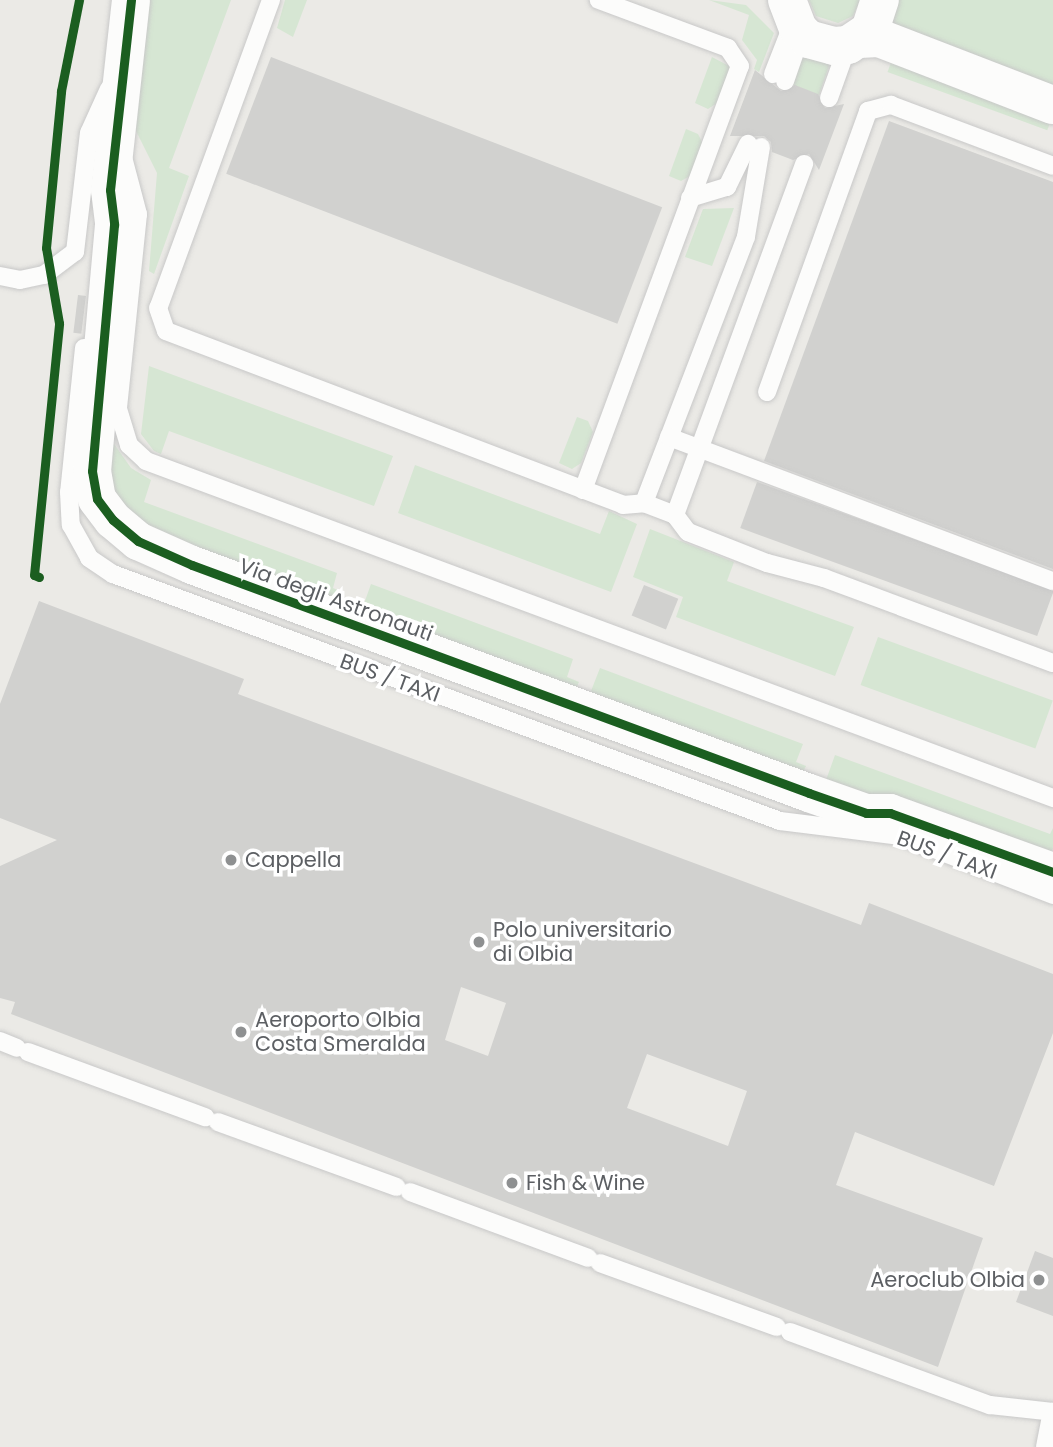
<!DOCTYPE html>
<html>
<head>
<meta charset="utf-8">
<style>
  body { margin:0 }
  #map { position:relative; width:1053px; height:1447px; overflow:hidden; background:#ebeae6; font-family:Poppins,sans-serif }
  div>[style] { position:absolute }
  .green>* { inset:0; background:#d6e6d3; transform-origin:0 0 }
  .building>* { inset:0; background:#d1d1cf; transform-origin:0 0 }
  .roads { filter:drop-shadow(0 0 2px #c8c8c8) drop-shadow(0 0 2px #c8c8c8) }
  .service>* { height:18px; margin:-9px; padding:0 9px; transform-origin:9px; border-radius:9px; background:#fcfcfb }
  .tertiary>* { height:38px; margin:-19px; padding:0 19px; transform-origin:19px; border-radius:19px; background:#fcfcfb }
  .secondary>* { height:38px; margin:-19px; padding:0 19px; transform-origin:19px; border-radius:19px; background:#fcfcfb }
  .cycleway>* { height:9px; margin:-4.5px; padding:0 4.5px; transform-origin:4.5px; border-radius:4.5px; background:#1b5e20 }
  .dots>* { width:19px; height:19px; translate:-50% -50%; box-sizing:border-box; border:4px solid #fff; border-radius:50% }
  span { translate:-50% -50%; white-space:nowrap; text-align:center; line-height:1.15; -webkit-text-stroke:7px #fff; paint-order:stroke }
  .street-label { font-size:21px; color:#5c5f63 }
  .poi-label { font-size:21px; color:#5c5f63 }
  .left { translate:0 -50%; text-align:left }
  .right { translate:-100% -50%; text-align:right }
</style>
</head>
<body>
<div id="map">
  <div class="green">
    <div style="clip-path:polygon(149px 0,231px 0,169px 168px,189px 176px,154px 274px,149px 271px,157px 173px,134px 127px)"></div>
    <div style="clip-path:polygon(285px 0,307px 0,293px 37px,277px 28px)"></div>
    <div style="clip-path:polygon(709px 0,746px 5px,774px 33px,759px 72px,754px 69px,757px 60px,742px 40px,749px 15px)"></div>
    <div style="clip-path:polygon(809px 0,860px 0,853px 16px,838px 23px,816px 16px)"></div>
    <div style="clip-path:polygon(897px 0,1053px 0,1053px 92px,892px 28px)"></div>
    <div style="clip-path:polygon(801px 54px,826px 57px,829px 66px,819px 95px,791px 84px)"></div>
    <div style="clip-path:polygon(712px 57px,729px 66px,729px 72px,717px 103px,708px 109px,695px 103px)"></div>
    <div style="left:893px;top:57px;width:170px;height:16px;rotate:20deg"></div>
    <div style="clip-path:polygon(686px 129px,698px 134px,703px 144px,690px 176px,681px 181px,669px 176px)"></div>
    <div style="clip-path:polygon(734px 208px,712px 266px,685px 257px,703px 209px)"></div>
    <div style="clip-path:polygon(149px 366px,393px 456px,374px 506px,169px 431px,161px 454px,154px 451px,141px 434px)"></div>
    <div style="clip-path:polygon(577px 417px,588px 421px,593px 432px,581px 463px,572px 469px,559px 463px)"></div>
    <div style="clip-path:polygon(104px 440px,112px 441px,131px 468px,151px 480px,144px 502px,337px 573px,333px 588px,342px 592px,338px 603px,134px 527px,116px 510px)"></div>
    <div style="clip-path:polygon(415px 465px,600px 534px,609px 511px,637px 524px,611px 592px,398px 513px)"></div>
    <div style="clip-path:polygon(650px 529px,734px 562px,727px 581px,854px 627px,835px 676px,676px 617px,683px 597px,633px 577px)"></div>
    <div style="clip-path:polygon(371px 584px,573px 659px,567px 677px,579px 682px,575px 691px,361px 612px)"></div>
    <div style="left:878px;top:637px;width:186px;height:51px;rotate:20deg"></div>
    <div style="clip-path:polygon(600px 668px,803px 744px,796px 762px,806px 766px,802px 774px,589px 696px)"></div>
    <div style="clip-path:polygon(835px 755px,1050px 834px,1053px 828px,1053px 849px,1041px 860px,825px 783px)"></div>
  </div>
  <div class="building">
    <div style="left:271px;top:57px;width:419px;height:125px;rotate:21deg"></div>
    <div style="clip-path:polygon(755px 70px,781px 91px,795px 85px,818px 94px,825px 108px,844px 104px,819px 170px,809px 154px,793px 160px,772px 152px,771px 142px,764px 136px,730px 136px)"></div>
    <div style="clip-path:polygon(889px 121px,1053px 182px,1053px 569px,764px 461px)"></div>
    <div style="left:78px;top:295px;width:8px;height:38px;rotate:7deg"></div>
    <div style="left:757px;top:482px;width:316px;height:49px;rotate:20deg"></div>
    <div style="left:644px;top:585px;width:37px;height:33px;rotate:22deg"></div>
    <div style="clip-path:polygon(evenodd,39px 601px,244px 679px,238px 694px,861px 925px,869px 903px,1053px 974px,1053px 1033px,994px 1186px,855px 1132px,836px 1185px,983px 1238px,938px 1367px,11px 1014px,15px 1002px,0 998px,0 866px,57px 840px,0 818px,0 704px,39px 601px,461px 987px,506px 1003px,488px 1056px,445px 1040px,461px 987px,39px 601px,647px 1054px,747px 1091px,728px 1146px,627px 1108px,647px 1054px)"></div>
    <div style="clip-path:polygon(1035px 1251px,1053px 1258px,1053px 1316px,1016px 1302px)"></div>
  </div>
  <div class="roads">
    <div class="service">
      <div style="left:271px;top:0;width:328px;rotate:110.1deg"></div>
      <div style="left:158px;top:308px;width:24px;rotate:71deg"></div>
      <div style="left:166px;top:331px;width:489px;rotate:20.8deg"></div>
      <div style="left:623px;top:505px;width:21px;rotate:-5deg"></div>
      <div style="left:773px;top:74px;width:55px;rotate:-68.6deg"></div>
      <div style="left:785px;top:81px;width:36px;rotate:-71deg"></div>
      <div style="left:797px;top:47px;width:18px;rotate:-87deg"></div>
      <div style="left:829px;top:98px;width:56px;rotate:-70.3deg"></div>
      <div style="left:761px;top:147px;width:91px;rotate:99.5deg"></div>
      <div style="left:746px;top:237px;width:285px;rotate:111deg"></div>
      <div style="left:644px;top:503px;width:33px;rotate:21deg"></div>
      <div style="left:675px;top:515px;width:21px;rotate:53deg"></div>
      <div style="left:688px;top:532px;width:85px;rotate:21.4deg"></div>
      <div style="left:767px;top:563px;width:59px;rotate:14.7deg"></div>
      <div style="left:824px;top:578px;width:244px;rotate:20.4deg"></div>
      <div style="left:124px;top:161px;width:55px;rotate:75.2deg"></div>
      <div style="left:138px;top:214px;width:196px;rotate:95.9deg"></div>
      <div style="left:118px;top:409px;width:38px;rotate:73deg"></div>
      <div style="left:129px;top:445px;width:23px;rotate:43deg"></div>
      <div style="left:146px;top:461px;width:968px;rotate:20.38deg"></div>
      <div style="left:690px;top:198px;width:39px;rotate:-17deg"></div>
      <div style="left:727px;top:187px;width:48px;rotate:-64deg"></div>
      <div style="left:0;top:276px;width:20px;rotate:11deg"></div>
      <div style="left:20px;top:280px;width:25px;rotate:-12deg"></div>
      <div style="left:44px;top:275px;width:39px;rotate:-37deg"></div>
      <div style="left:75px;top:252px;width:120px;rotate:-83.3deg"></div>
      <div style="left:89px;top:133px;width:48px;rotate:-65.6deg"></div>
      <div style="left:84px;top:348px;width:145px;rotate:95.9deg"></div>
      <div style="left:69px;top:492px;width:33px;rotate:87deg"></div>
      <div style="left:71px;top:525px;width:38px;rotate:61deg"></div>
      <div style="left:89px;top:558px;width:29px;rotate:34deg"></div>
      <div style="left:113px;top:574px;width:711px;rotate:20.32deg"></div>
      <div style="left:780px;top:821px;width:122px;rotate:7.1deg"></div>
      <div style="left:901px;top:836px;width:163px;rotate:21.2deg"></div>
      <div style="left:767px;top:392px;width:299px;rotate:-70.2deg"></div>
      <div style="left:868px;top:111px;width:24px;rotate:-15deg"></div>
      <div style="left:891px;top:105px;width:173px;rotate:20.6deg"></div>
      <div style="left:669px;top:437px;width:410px;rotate:20.6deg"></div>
      <div style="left:583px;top:490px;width:452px;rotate:-69.7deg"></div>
      <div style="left:740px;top:66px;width:22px;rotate:-124deg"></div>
      <div style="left:728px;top:48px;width:138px;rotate:-159.6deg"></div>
      <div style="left:675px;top:515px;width:374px;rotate:-69.8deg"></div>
      <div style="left:0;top:1041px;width:18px;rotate:22deg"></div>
      <div style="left:28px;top:1052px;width:189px;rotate:20.2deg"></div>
      <div style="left:218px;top:1122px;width:190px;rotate:20deg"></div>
      <div style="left:410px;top:1192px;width:190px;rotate:20.3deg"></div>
      <div style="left:600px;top:1263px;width:188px;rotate:19.9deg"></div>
      <div style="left:790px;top:1332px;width:213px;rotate:20.1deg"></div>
      <div style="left:990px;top:1405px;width:63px;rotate:6.3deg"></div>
      <div style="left:1045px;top:1447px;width:36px;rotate:-79deg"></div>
    </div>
    <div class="tertiary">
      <div style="left:131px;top:0;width:191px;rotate:96.3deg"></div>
      <div style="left:110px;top:190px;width:35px;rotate:83deg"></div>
      <div style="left:114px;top:225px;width:247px;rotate:95.1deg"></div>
      <div style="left:92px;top:471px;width:28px;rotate:80deg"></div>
      <div style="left:97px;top:499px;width:26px;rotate:53deg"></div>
      <div style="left:113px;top:520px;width:33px;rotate:40deg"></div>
      <div style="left:138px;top:541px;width:59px;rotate:24deg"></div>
      <div style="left:192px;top:565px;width:658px;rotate:20.28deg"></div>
      <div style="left:809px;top:793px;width:60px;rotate:19.3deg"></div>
      <div style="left:866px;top:813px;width:24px"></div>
      <div style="left:890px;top:813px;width:173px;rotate:19.9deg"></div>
    </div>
    <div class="secondary">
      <div style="left:787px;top:0;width:31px;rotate:69deg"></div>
      <div style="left:798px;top:29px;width:14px;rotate:45deg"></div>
      <div style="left:808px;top:39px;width:27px;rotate:15deg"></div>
      <div style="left:834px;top:46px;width:14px;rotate:-4deg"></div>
      <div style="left:848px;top:45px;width:27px;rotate:-34deg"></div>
      <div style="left:870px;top:30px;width:32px;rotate:-72deg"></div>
      <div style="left:859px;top:39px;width:20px;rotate:-3deg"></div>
      <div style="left:879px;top:38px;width:186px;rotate:21.1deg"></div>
    </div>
  </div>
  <div class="cycleway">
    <div style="left:131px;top:0;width:191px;rotate:96.3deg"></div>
    <div style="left:110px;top:190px;width:35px;rotate:83deg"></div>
    <div style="left:114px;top:225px;width:247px;rotate:95.1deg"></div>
    <div style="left:92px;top:471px;width:28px;rotate:80deg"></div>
    <div style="left:97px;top:499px;width:26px;rotate:53deg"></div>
    <div style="left:113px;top:520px;width:33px;rotate:40deg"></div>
    <div style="left:138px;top:541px;width:59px;rotate:24deg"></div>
    <div style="left:192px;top:565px;width:658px;rotate:20.28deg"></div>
    <div style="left:809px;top:793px;width:60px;rotate:19.3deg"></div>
    <div style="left:866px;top:813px;width:24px"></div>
    <div style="left:890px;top:813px;width:173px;rotate:19.9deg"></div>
    <div style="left:39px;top:577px;width:5px;rotate:-158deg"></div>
    <div style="left:34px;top:575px;width:253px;rotate:-84.3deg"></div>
    <div style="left:59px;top:323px;width:76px;rotate:-99.8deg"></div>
    <div style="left:46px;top:248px;width:158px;rotate:-84.5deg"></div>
    <div style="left:61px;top:91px;width:93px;rotate:-78.8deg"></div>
  </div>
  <div class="dots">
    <div style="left:231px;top:860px;background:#8e9091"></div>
    <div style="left:479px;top:942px;background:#8e9091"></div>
    <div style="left:241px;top:1032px;background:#8e9091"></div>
    <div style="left:512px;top:1183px;background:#8e9091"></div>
    <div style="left:1039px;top:1280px;background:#8e9091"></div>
  </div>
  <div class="street-label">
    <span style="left:336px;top:600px;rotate:20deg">Via degli Astronauti</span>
    <span style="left:390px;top:678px;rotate:20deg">BUS / TAXI</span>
    <span style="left:947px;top:855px;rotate:20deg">BUS / TAXI</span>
  </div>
  <div class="poi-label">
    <span class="left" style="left:245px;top:860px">Cappella</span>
    <span class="left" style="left:493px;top:942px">Polo universitario<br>di Olbia</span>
    <span class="left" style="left:255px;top:1032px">Aeroporto Olbia<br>Costa Smeralda</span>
    <span class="left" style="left:526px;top:1183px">Fish &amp; Wine</span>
    <span class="right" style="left:1025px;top:1280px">Aeroclub Olbia</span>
  </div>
</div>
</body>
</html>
